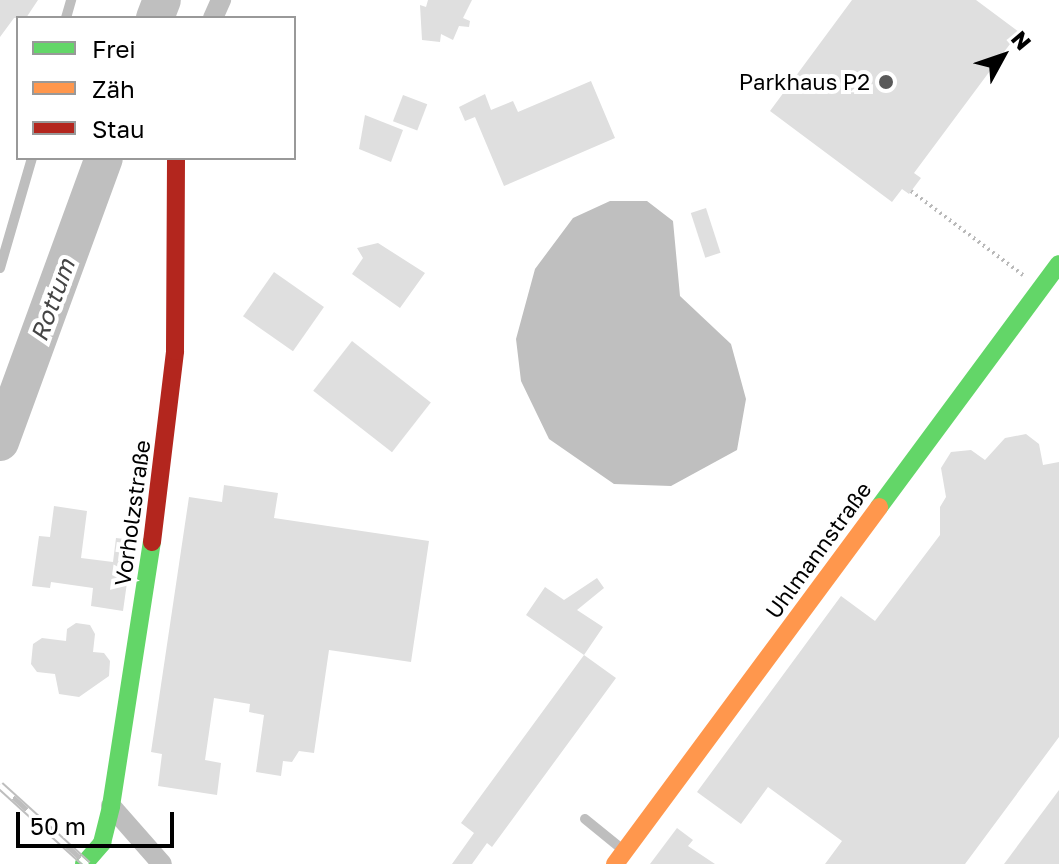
<!DOCTYPE html>
<html>
<head>
<meta charset="utf-8">
<style>
  body { margin:0 }
  #map { position:relative; width:1059px; height:864px; overflow:hidden; background:#fff; font-family:"Golos Text",sans-serif }
  div>[style] { position:absolute }
  .water>* { inset:0; background:#bfbfbf }
  .river>* { height:38px; margin:-19px; padding:0 19px; transform-origin:19px; border-radius:19px; background:#bfbfbf }
  .building>* { inset:0; background:#dfdfdf; transform-origin:0 0 }
  .path>* { height:4px; margin-top:-2px; transform-origin:0; background:repeating-linear-gradient(90deg,#b9b9b9 0 2px,transparent 0 6px) }
  .lane>* { height:10px; margin:-5px; padding:0 5px; transform-origin:5px; border-radius:5px; background:#bebebe }
  .street>* { height:20px; margin:-10px; padding:0 10px; transform-origin:10px; border-radius:10px; background:#bebebe }
  .fast>* { height:18px; margin:-9px; padding:0 9px; transform-origin:9px; border-radius:9px; background:#63d668 }
  .slow>* { height:18px; margin:-9px; padding:0 9px; transform-origin:9px; border-radius:9px; background:#ff974d }
  .jam>* { height:18px; margin:-9px; padding:0 9px; transform-origin:9px; border-radius:9px; background:#b3261e }
  .rail>* { height:9px; margin-top:-4.5px; transform-origin:0; background:repeating-linear-gradient(90deg,#fff 0 18px,#bebebe 0 36px); box-sizing:border-box; border-block:2px solid #bebebe }
  .dots>* { width:22px; height:22px; translate:-50% -50%; box-sizing:border-box; border:4px solid #fff; border-radius:50% }
  span { translate:-50% -50%; white-space:nowrap; text-align:center; line-height:1.15; -webkit-text-stroke:8px #fff; paint-order:stroke }
  .poi-label { font-size:22px; color:#000 }
  .right { translate:-100% -50%; text-align:right }
  .street-label { font-size:22px; color:#000 }
  .water-label { font-size:24px; color:#444; font-style:italic }
  .legend { position:absolute; left:16px; top:16px; width:280px; height:144px; box-sizing:border-box; background:#fff; border:2px solid #999; margin:0; padding:10px 14px; list-style:none; font-size:24px; color:#000 }
  .legend li { display:flex; align-items:center; gap:16px; height:40px }
  .legend b { width:40px; border:2px solid #999 }
  .north { position:absolute; left:963px; top:16px; width:80px; height:80px; -webkit-text-stroke:6px #fff; paint-order:stroke; rotate:50deg; font-size:22px; font-weight:700; line-height:32px; text-align:center; color:#000 }
  .north::after { content:''; display:block; margin:auto; width:28px; height:36px; background:#000; clip-path:polygon(50% 0,100% 100%,50% 72%,0 100%) }
  .scale { position:absolute; left:16px; top:812px; width:158px; height:36px; box-sizing:border-box; border:4px solid #000; border-top:0; padding-left:10px; font-size:24px; line-height:28px; white-space:nowrap; color:#000; -webkit-text-stroke:6px #fff; paint-order:stroke }
</style>
</head>
<body>
<div id="map">
  <div class="water">
    <div style="clip-path:polygon(610px 201px,647px 201px,673px 221px,680px 296px,731px 344px,746px 399px,737px 450px,671px 486px,614px 484px,549px 439px,521px 381px,516px 339px,535px 269px,573px 218px)"></div>
  </div>
  <div class="river">
    <div style="left:155px;top:18px;width:19px;rotate:-69deg"></div>
    <div style="left:0;top:442px;width:302px;rotate:-69.9deg"></div>
  </div>
  <div class="building">
    <div style="clip-path:polygon(0 0,38px 0,26px 18px,14px 18px,0 37px)"></div>
    <div style="clip-path:polygon(428px 0,472px 0,463px 18px,470px 21px,469px 27px,459px 26px,453px 40px,441px 34px,440px 42px,422px 40px,420px 5px,426px 7px)"></div>
    <div style="clip-path:polygon(852px 0,976px 0,1019px 32px,914px 173px,921px 178px,909px 194px,902px 189px,892px 202px,770px 111px)"></div>
    <div style="clip-path:polygon(591px 81px,615px 138px,504px 186px,475px 117px,465px 121px,459px 107px,485px 94px,491px 110px,513px 101px,518px 112px)"></div>
    <div style="left:403px;top:95px;width:26px;height:28px;rotate:21deg"></div>
    <div style="clip-path:polygon(365px 115px,403px 130px,391px 162px,359px 149px)"></div>
    <div style="left:706px;top:208px;width:47px;height:16px;rotate:72deg"></div>
    <div style="clip-path:polygon(378px 243px,425px 273px,400px 308px,352px 274px,363px 258px,357px 248px)"></div>
    <div style="left:274px;top:272px;width:61px;height:54px;rotate:35deg"></div>
    <div style="left:352px;top:341px;width:100px;height:63px;rotate:38deg"></div>
    <div style="clip-path:polygon(1026px 434px,1039px 444px,1043px 465px,1059px 462px,1059px 737px,965px 864px,825px 864px,842px 841px,768px 787px,741px 824px,697px 792px,841px 596px,875px 621px,940px 535px,940px 507px,946px 497px,941px 468px,951px 452px,971px 450px,985px 460px,1005px 438px)"></div>
    <div style="clip-path:polygon(224px 485px,278px 493px,274px 518px,429px 541px,411px 662px,329px 650px,314px 753px,299px 751px,292px 762px,283px 761px,281px 776px,256px 772px,264px 715px,249px 712px,250px 704px,214px 698px,205px 760px,221px 763px,217px 795px,158px 786px,162px 754px,151px 752px,189px 497px,222px 502px)"></div>
    <div style="clip-path:polygon(54px 506px,87px 511px,81px 558px,113px 562px,116px 538px,133px 540px,123px 611px,91px 606px,93px 588px,51px 582px,50px 588px,32px 586px,39px 536px,50px 537px)"></div>
    <div style="clip-path:polygon(597px 578px,604px 588px,577px 610px,603px 627px,584px 655px,526px 615px,545px 587px,564px 600px)"></div>
    <div style="clip-path:polygon(76px 623px,90px 625px,95px 634px,93px 652px,104px 653px,110px 661px,109px 676px,79px 697px,59px 694px,55px 674px,37px 672px,31px 664px,33px 644px,42px 638px,66px 641px,67px 629px)"></div>
    <div style="clip-path:polygon(584px 655px,616px 678px,492px 847px,487px 843px,472px 864px,452px 864px,474px 833px,461px 823px)"></div>
    <div style="clip-path:polygon(1059px 790px,1059px 864px,1004px 864px)"></div>
    <div style="clip-path:polygon(677px 828px,693px 840px,688px 846px,715px 864px,650px 864px)"></div>
  </div>
  <div class="path">
    <div style="left:911px;top:191px;width:140px;rotate:36.9deg"></div>
  </div>
  <div class="lane">
    <div style="left:66px;top:18px;width:19px;rotate:-74deg"></div>
    <div style="left:0;top:268px;width:115px;rotate:-73.8deg"></div>
    <div style="left:585px;top:819px;width:49px;rotate:39.2deg"></div>
  </div>
  <div class="street">
    <div style="left:213px;top:18px;width:20px;rotate:-66deg"></div>
    <div style="left:111px;top:806px;width:77px;rotate:48.7deg"></div>
  </div>
  <div class="fast">
    <div style="left:879px;top:507px;width:302px;rotate:-53.5deg"></div>
    <div style="left:84px;top:864px;width:28px;rotate:-49deg"></div>
    <div style="left:102px;top:843px;width:38px;rotate:-76deg"></div>
    <div style="left:111px;top:806px;width:267px;rotate:-81.2deg"></div>
  </div>
  <div class="slow">
    <div style="left:615px;top:864px;width:444px;rotate:-53.5deg"></div>
  </div>
  <div class="jam">
    <div style="left:152px;top:542px;width:192px;rotate:-83.1deg"></div>
    <div style="left:175px;top:351px;width:193px;rotate:-89.7deg"></div>
  </div>
  <div class="rail">
    <div style="left:0;top:785px;width:118px;rotate:42.2deg"></div>
  </div>
  <div class="dots">
    <div style="left:886px;top:82px;background:#595959"></div>
  </div>
  <div class="poi-label">
    <span class="right" style="left:870px;top:82px">Parkhaus P2</span>
  </div>
  <div class="street-label">
    <span style="left:132px;top:513px;rotate:-82deg">Vorholzstraße</span>
    <span style="left:818px;top:550px;rotate:-54deg">Uhlmannstraße</span>
  </div>
  <div class="water-label">
    <span style="left:52px;top:300px;rotate:-70deg">Rottum</span>
  </div>
  <ul class="legend">
  <li><b style="height:10px;background:#63d668"></b>Frei</li>
  <li><b style="height:10px;background:#ff974d"></b>Zäh</li>
  <li><b style="height:10px;background:#b3261e"></b>Stau</li>
  </ul>
  <div class="north">N</div>
  <div class="scale">50 m</div>
</div>
</body>
</html>
